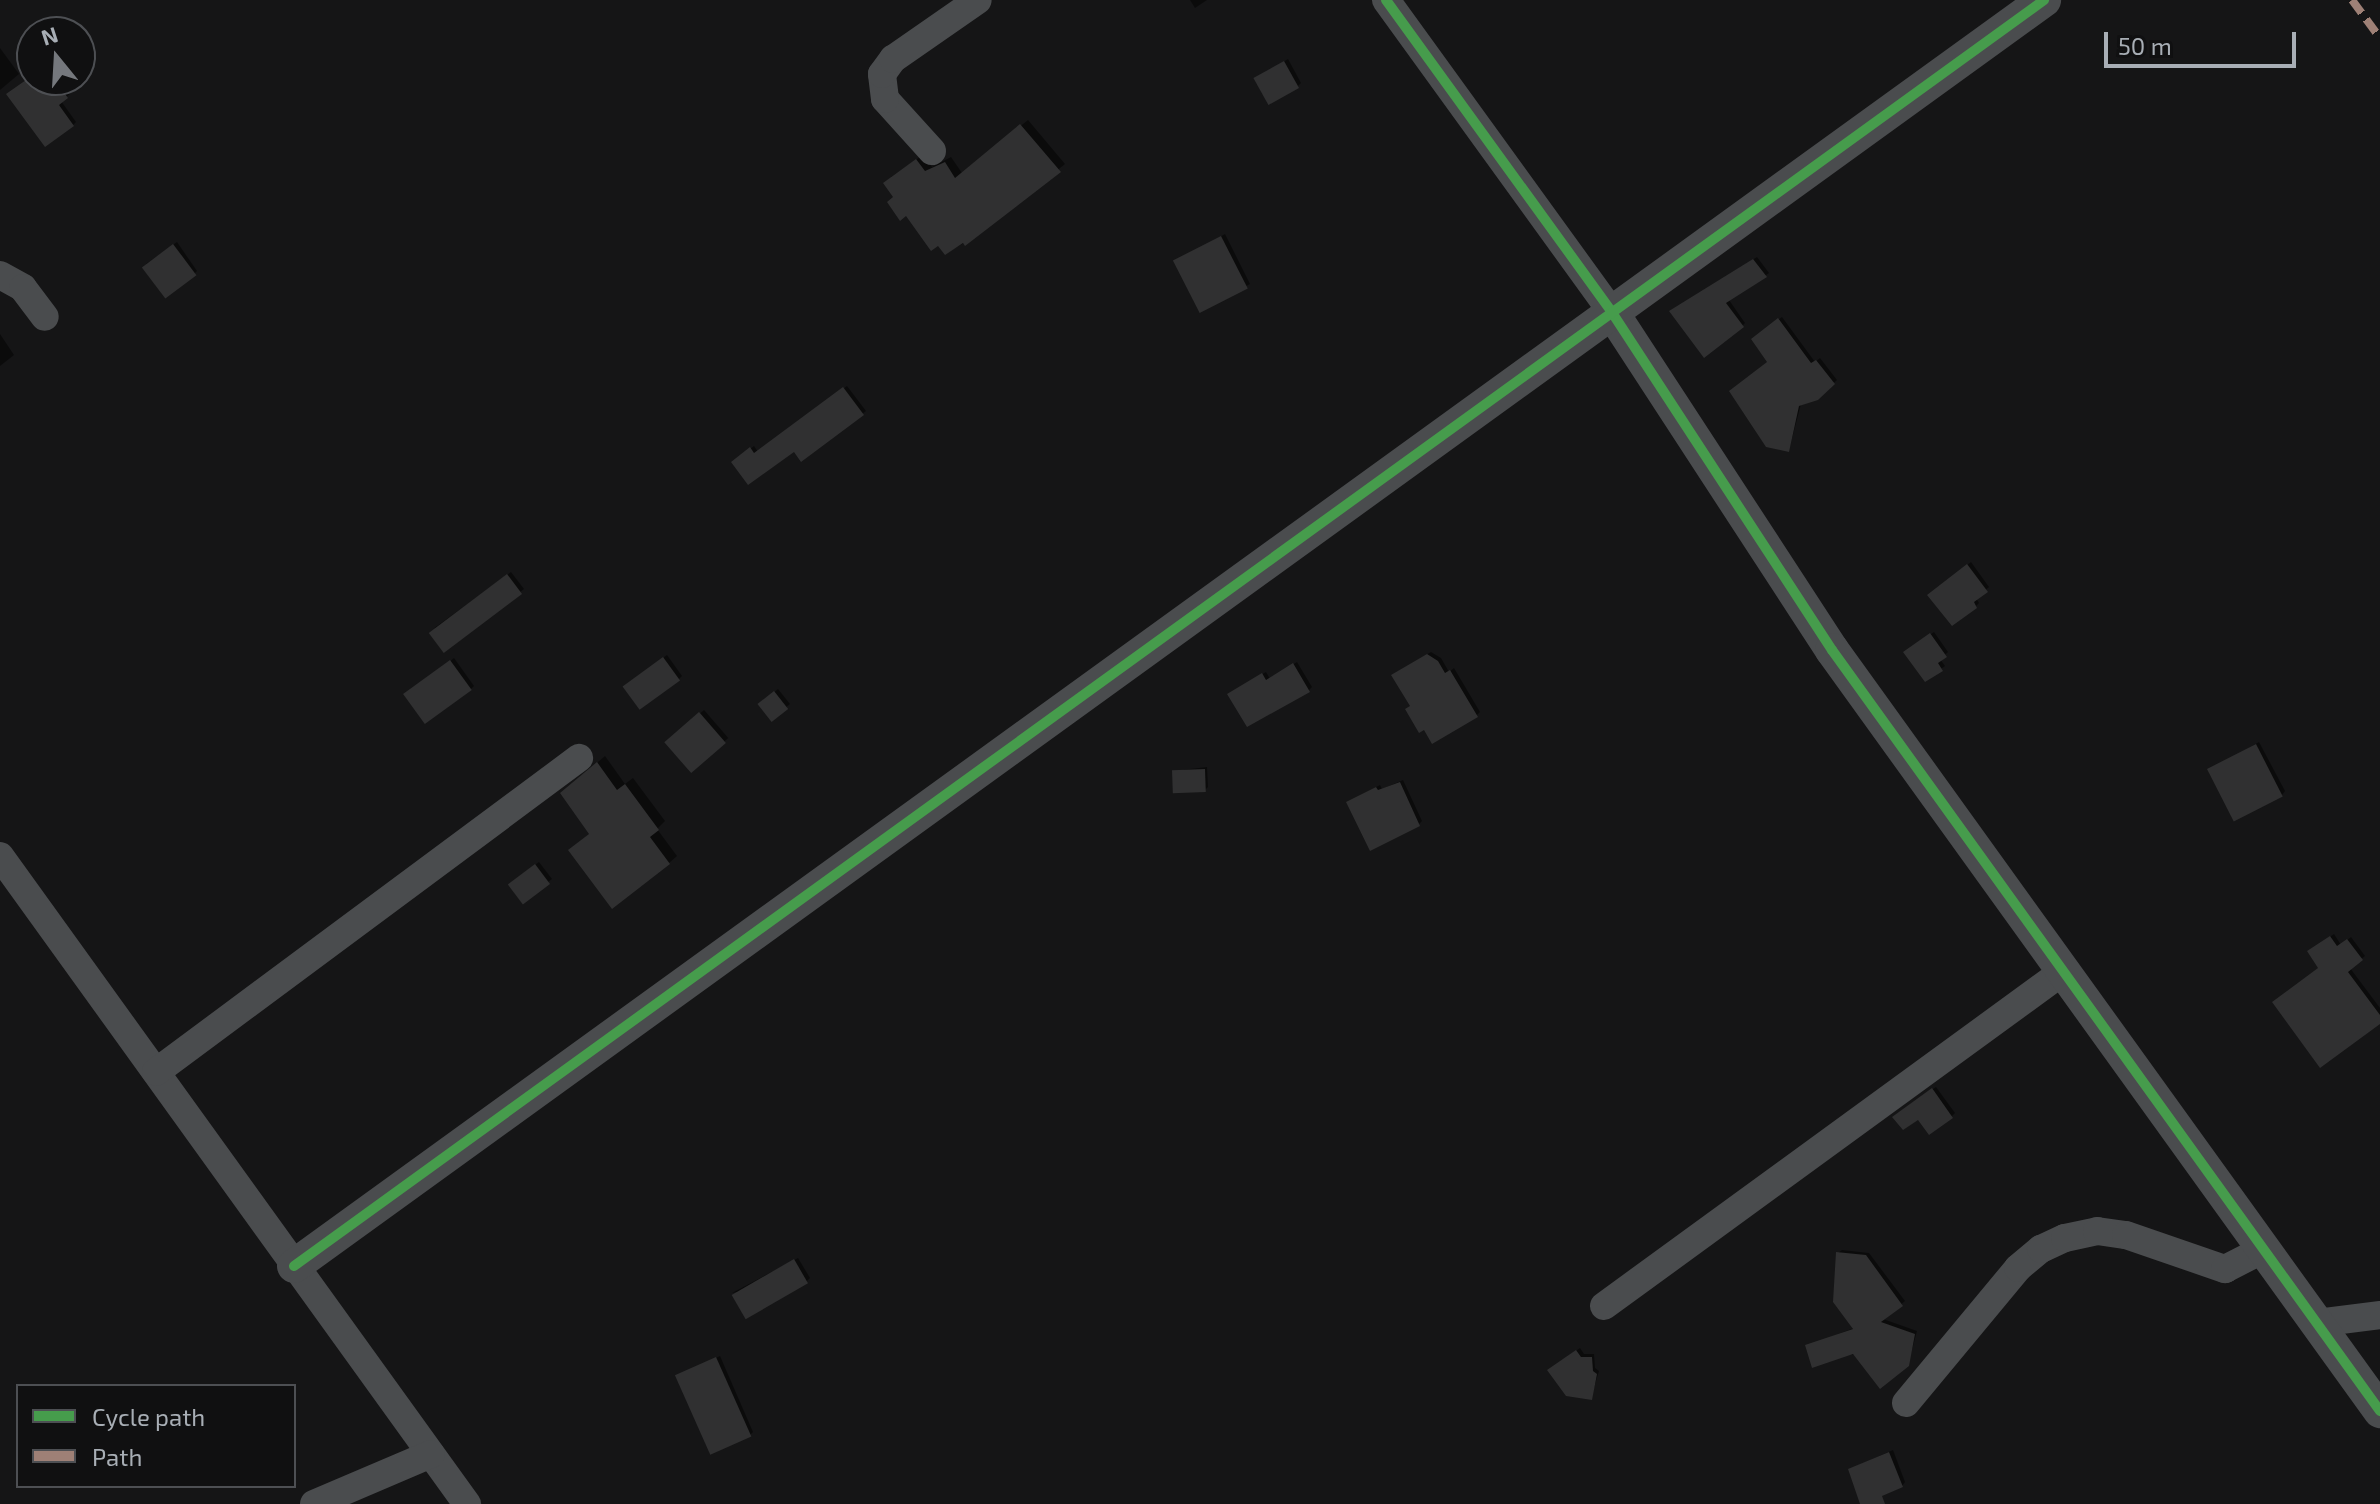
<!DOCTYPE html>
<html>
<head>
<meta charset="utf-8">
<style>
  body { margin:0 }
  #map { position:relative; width:2380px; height:1504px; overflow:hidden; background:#151516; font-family:"Exo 2",sans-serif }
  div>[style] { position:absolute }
  .shadow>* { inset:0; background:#0007; transform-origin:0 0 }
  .building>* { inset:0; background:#303031; transform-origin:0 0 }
  .minor>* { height:28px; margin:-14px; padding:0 14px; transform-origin:14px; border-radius:14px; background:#4a4c4e }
  .tertiary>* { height:34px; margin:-17px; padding:0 17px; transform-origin:17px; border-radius:17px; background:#4a4c4e }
  .quiet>* { height:8px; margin-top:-4px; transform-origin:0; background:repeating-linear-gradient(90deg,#9e8076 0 16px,transparent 0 24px) }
  .cycleway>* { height:10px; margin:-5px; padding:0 5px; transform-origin:5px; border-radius:5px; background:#469c4c }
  span { translate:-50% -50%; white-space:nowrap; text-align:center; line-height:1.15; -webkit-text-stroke:8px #101011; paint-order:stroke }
  .legend { position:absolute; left:16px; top:1384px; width:280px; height:104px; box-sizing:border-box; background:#101011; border:2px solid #4d4f53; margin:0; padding:10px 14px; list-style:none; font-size:24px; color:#a8aeb5 }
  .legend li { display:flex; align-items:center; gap:16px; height:40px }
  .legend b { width:40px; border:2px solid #4d4f53 }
  .north { position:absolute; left:16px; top:16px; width:80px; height:80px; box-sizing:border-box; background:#101011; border:2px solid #4d4f53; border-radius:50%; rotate:342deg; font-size:22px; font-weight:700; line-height:32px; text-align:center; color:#a8aeb5 }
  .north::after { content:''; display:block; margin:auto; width:28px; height:36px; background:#75787d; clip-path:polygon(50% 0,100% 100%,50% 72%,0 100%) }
  .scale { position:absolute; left:2104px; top:32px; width:192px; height:36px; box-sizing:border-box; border:4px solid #a8aeb5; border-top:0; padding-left:10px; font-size:24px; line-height:28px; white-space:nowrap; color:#a8aeb5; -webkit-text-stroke:6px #101011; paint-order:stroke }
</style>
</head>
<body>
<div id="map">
  <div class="shadow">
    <div style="clip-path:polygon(1190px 0,1207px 0,1195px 8px)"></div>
    <div style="clip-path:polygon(0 48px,19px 74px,0 90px)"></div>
    <div style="clip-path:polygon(1288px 59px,1301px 83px,1298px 86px,1260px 76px)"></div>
    <div style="clip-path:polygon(32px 77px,32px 80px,60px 80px,70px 94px,61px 101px,76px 122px,73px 125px,12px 91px)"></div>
    <div style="clip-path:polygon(1028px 120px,1065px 164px,975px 237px,946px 253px,895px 196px,891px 177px,923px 155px,932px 167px,951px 157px,962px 173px)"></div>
    <div style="clip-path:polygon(1225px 234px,1250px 284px,1200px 311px,1180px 260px)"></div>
    <div style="clip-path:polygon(177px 242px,197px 271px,194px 274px,146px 264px)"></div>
    <div style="clip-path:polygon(1757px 257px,1769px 273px,1729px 300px,1745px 323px,1742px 326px,1675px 309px)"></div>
    <div style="clip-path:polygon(1782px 317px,1815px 362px,1820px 358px,1837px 380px,1817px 398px,1801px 404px,1789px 450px,1769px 362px,1757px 336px)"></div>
    <div style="clip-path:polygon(0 334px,14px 355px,0 366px)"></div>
    <div style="clip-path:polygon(847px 386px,866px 411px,802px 459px,794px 449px,737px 459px,754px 446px,758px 452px)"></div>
    <div style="clip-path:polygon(1971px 562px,1989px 587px,1976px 598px,1979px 603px,1976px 606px,1933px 592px)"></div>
    <div style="clip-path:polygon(511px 572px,524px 589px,520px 592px,433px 629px)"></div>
    <div style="clip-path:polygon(1934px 632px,1948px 652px,1940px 659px,1945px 666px,1925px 680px,1909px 649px)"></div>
    <div style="clip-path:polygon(1431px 652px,1441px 658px,1449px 672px,1454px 668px,1480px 712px,1476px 716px,1411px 705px,1397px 672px)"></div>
    <div style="clip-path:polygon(667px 655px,682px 676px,679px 679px,628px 683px)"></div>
    <div style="clip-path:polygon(454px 658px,474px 686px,471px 689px,411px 693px)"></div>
    <div style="clip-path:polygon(1297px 662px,1312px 687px,1309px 690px,1233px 691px,1266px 672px,1270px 679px)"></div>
    <div style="clip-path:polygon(778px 689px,790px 704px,771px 719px,763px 701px)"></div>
    <div style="left:704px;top:710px;width:37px;height:49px;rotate:49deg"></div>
    <div style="clip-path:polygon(2259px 742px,2285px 791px,2282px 795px,2210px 770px)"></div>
    <div style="clip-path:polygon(605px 756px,625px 784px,633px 778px,665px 821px,657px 829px,677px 856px,669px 863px,570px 850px,591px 833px,570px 786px)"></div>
    <div style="clip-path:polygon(1207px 767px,1208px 787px,1205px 790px,1174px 771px)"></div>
    <div style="clip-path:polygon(1403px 780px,1422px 821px,1419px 824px,1348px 802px,1380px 785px,1382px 789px)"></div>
    <div style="clip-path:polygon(539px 862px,552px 879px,548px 882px,513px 881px)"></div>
    <div style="clip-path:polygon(2334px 934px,2341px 945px,2351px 937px,2365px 956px,2350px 968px,2380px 1008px,2380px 1022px,2321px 967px,2313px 949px)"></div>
    <div style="clip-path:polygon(1936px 1087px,1955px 1113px,1952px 1116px,1898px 1114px)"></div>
    <div style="clip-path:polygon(1842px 1250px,1869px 1253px,1905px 1301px,1883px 1319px,1917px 1331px,1908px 1365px,1807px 1346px,1854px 1328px,1838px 1253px)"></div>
    <div style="clip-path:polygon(798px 1258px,810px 1278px,807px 1281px,732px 1293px)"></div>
    <div style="clip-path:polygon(1580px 1348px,1584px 1354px,1594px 1354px,1595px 1368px,1599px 1371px,1591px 1398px,1553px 1367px)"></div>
    <div style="clip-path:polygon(720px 1356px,753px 1432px,750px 1435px,677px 1376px)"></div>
    <div style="clip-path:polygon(1893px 1450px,1905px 1482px,1902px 1486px,1850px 1469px)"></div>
  </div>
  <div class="building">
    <div style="left:1284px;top:61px;width:31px;height:35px;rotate:61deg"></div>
    <div style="clip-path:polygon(26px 80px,55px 80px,68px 98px,59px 105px,74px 126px,45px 147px,6px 94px)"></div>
    <div style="clip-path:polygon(1020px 124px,1061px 172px,965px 246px,963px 243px,945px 255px,938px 246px,931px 251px,906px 216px,900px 221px,887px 202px,893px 197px,883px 183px,916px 159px,925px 171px,945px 162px,955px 178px)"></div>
    <div style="left:1221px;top:236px;width:59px;height:54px;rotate:63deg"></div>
    <div style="left:173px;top:244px;width:39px;height:39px;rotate:53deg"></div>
    <div style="clip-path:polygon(1753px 259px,1767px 277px,1726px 303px,1744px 327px,1704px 358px,1669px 311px)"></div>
    <div style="clip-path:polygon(1778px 318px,1811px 363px,1816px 360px,1835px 384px,1818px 400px,1799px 406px,1789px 452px,1766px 447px,1729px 391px,1767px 362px,1751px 339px)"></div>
    <div style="clip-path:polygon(843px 387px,864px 415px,801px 462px,794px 452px,748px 485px,731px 462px,750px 447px,754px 453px)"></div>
    <div style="clip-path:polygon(1967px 564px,1988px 592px,1974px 602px,1977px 608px,1952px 626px,1927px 595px)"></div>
    <div style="left:507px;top:574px;width:25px;height:98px;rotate:53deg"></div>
    <div style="clip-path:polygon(1930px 633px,1947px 657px,1938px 663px,1943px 671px,1925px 682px,1903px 652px)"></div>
    <div style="clip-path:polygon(1427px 654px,1438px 661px,1445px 673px,1450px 670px,1478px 717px,1432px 744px,1424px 730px,1419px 733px,1405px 709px,1410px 706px,1391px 675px)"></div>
    <div style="left:663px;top:657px;width:29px;height:50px;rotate:54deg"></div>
    <div style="left:450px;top:660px;width:37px;height:58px;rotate:54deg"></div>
    <div style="clip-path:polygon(1293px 663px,1310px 692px,1247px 727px,1227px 694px,1262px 673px,1266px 680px)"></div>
    <div style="left:774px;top:691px;width:23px;height:21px;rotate:52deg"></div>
    <div style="left:699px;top:712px;width:41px;height:46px;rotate:49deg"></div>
    <div style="left:2256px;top:744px;width:59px;height:55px;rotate:63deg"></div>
    <div style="clip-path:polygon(597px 762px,617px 790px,625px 784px,659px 830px,650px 837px,670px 864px,612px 909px,568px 850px,589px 834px,560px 793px)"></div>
    <div style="left:1205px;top:769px;width:23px;height:33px;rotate:88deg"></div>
    <div style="clip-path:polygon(1400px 782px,1420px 826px,1370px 851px,1346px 802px,1376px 787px,1378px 790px)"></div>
    <div style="left:535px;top:864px;width:25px;height:34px;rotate:53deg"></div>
    <div style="clip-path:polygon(2330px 936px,2337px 946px,2347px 939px,2363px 960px,2348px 972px,2380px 1015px,2380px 1024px,2320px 1068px,2272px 1002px,2318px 968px,2307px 951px)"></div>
    <div style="clip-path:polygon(1932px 1088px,1953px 1118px,1929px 1135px,1918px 1120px,1903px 1130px,1892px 1117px)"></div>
    <div style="clip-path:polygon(1836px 1252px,1866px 1255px,1903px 1306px,1881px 1322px,1915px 1334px,1909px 1366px,1880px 1389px,1853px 1354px,1812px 1368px,1805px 1345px,1853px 1329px,1833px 1302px)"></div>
    <div style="left:794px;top:1259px;width:28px;height:72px;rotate:60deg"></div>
    <div style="clip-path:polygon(1576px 1350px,1581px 1357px,1592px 1357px,1593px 1371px,1597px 1374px,1592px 1400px,1566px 1396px,1547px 1370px)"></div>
    <div style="left:716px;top:1357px;width:87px;height:45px;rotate:66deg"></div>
    <div style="clip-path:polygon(1889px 1452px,1903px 1487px,1882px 1496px,1885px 1504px,1860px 1504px,1848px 1469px)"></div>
  </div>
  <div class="minor">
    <div style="left:1386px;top:0;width:387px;rotate:54.1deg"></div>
    <div style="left:932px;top:151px;width:70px;rotate:-132.1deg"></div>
    <div style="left:885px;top:99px;width:25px;rotate:-97deg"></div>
    <div style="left:882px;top:74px;width:19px;rotate:-54deg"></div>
    <div style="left:893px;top:59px;width:103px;rotate:-34.8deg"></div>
    <div style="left:0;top:275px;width:26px;rotate:29deg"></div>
    <div style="left:23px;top:288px;width:36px;rotate:53deg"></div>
    <div style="left:0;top:856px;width:799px;rotate:54.22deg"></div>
    <div style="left:156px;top:1072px;width:527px;rotate:-36.59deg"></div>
    <div style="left:1604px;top:1306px;width:565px;rotate:-36.08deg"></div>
    <div style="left:2317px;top:1323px;width:64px;rotate:-7.2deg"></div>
    <div style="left:1906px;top:1403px;width:175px;rotate:-50.3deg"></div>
    <div style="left:2018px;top:1268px;width:30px;rotate:-40deg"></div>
    <div style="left:2041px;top:1249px;width:26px;rotate:-25deg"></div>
    <div style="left:2065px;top:1238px;width:33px;rotate:-12deg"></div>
    <div style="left:2097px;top:1231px;width:29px;rotate:8deg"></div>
    <div style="left:2126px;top:1235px;width:105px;rotate:19deg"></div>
    <div style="left:2225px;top:1269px;width:44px;rotate:-27.1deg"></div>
    <div style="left:314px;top:1504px;width:127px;rotate:-23.1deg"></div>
  </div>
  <div class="tertiary">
    <div style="left:1613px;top:314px;width:401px;rotate:56.9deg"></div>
    <div style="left:1832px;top:650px;width:938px;rotate:54.24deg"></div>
    <div style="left:294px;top:1266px;width:2160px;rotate:-35.88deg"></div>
  </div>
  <div class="quiet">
    <div style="left:2352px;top:0;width:47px;rotate:53.6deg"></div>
  </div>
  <div class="cycleway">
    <div style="left:1386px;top:0;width:387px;rotate:54.1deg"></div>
    <div style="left:1613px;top:314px;width:401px;rotate:56.9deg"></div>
    <div style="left:1832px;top:650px;width:938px;rotate:54.24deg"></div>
    <div style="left:294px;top:1266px;width:2160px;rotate:-35.88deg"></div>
  </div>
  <ul class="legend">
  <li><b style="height:10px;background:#469c4c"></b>Cycle path</li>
  <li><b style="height:10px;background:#9e8076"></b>Path</li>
  </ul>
  <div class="north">N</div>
  <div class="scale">50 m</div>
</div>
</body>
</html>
